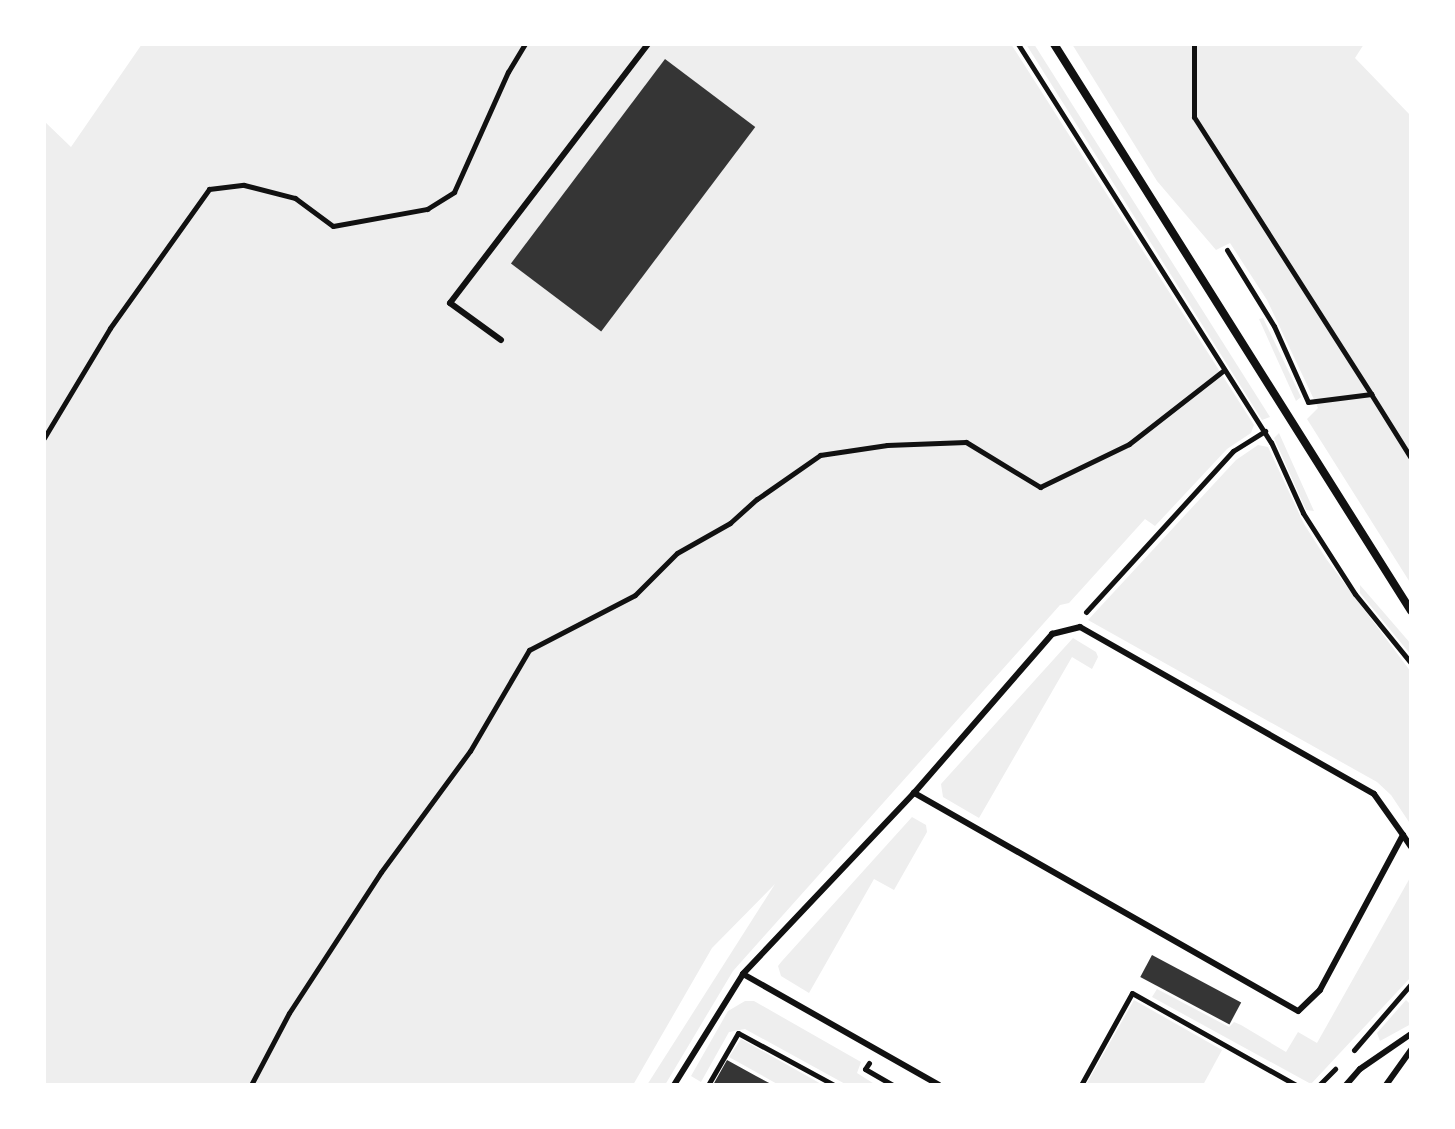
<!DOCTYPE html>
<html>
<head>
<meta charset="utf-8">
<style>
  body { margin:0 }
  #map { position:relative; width:1455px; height:1129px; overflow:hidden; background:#fff; font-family:Lora,serif }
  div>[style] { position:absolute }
  .green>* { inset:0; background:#eee }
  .building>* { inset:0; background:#353535; transform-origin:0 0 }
  .path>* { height:5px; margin:-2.5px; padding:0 2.5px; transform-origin:2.5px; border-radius:2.5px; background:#111 }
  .service>* { height:6px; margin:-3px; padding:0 3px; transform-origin:3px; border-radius:3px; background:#111 }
  .minor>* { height:8px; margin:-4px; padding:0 4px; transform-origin:4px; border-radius:4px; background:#111 }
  span { translate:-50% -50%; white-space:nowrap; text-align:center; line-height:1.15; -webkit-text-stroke:7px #fff; paint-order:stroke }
  .frame { position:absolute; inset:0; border:46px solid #fff; pointer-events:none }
</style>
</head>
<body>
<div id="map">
  <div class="green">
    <div style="clip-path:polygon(142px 44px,1011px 44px,1254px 425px,1251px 433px,1227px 449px,1155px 526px,1145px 519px,1069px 603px,1060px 605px,733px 971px,665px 1085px,647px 1085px,775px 884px,712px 948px,633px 1085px,44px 1085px,44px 121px,71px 147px)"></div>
    <div style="clip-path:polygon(1026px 44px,1034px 44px,1270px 417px,1262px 420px)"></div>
    <div style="clip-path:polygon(1072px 44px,1364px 44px,1355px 58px,1411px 116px,1411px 584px,1307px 419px,1318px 408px,1267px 300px,1230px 243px,1216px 250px,1157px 181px)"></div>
    <div style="clip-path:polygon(1263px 318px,1301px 397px,1296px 401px,1259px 319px)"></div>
    <div style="clip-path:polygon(1279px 433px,1283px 442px,1314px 511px,1306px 510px,1274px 438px)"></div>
    <div style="clip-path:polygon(1258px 445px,1268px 447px,1304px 524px,1327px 560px,1411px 672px,1411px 825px,1391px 795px,1377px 782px,1088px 620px,1236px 460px)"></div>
    <div style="clip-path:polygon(1360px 585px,1411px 644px,1411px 655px,1360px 593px)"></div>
    <div style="clip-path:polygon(1073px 638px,1096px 652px,1098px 657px,1092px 669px,1072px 657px,979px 818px,943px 797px,941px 784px)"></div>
    <div style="clip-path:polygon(912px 817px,926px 825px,927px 832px,894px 890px,874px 879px,809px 993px,781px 976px,778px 966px,782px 961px)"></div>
    <div style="clip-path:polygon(1411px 876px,1411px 977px,1311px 1084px,1152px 997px,1157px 989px,1229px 1027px,1234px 1022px,1241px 1025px,1286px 1052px,1298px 1032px,1317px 1043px)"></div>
    <div style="clip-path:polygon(1134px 1000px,1222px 1050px,1203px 1085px,1086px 1085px)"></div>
    <div style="clip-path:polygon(1406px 1000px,1411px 1005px,1411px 1024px,1380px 1041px,1377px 1033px)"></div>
    <div style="clip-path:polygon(745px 1001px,754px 1001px,861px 1062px,857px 1073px,876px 1085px,847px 1085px,745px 1029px,729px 1032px,701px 1082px,691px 1076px,728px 1011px)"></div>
    <div style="clip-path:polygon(741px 1039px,823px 1085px,779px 1085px,729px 1057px)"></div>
  </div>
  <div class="building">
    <div style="left:665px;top:59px;width:113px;height:256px;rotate:37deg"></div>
    <div style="left:1152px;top:955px;width:101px;height:25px;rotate:28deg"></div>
    <div style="clip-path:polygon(727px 1060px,756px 1076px,773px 1085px,713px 1085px)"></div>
  </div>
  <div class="path">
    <div style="left:1018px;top:44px;width:472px;rotate:57.6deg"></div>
    <div style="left:1271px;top:442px;width:78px;rotate:65.7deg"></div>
    <div style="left:1303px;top:513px;width:96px;rotate:57.3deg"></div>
    <div style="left:1355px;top:594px;width:89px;rotate:50.9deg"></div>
    <div style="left:1194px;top:44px;width:73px;rotate:90deg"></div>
    <div style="left:1194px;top:117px;width:329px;rotate:57.4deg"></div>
    <div style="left:1227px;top:250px;width:89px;rotate:58.3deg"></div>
    <div style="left:1274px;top:326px;width:83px;rotate:65.9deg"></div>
    <div style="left:1308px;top:402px;width:64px;rotate:-7.2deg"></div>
    <div style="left:1371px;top:394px;width:75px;rotate:58deg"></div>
    <div style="left:44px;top:438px;width:128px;rotate:-59deg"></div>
    <div style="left:110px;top:328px;width:171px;rotate:-54.5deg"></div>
    <div style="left:209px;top:189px;width:35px;rotate:-7deg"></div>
    <div style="left:244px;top:185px;width:53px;rotate:14.3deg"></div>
    <div style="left:295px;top:198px;width:47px;rotate:36.4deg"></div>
    <div style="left:333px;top:226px;width:96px;rotate:-10.3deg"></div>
    <div style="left:427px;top:209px;width:32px;rotate:-32deg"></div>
    <div style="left:454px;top:192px;width:132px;rotate:-65.8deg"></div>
    <div style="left:508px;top:72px;width:33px;rotate:-59deg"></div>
    <div style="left:1086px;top:612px;width:218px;rotate:-47.6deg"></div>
    <div style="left:1233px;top:451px;width:38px;rotate:-32deg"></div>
    <div style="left:1354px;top:1050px;width:87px;rotate:-49.2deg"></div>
    <div style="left:869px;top:1063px;width:7px;rotate:124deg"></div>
    <div style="left:865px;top:1069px;width:32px;rotate:30deg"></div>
    <div style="left:251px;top:1085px;width:81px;rotate:-62.2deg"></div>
    <div style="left:289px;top:1013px;width:168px;rotate:-56.9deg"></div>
    <div style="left:381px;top:872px;width:150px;rotate:-53.7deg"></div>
    <div style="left:470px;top:751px;width:117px;rotate:-59.7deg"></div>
    <div style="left:529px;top:650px;width:119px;rotate:-27.4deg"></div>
    <div style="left:635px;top:595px;width:59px;rotate:-45deg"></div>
    <div style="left:677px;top:553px;width:61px;rotate:-29.5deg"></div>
    <div style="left:730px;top:523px;width:36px;rotate:-42deg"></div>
    <div style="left:757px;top:499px;width:77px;rotate:-34.9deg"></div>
    <div style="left:820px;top:455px;width:68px;rotate:-8.5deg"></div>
    <div style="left:887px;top:445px;width:79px;rotate:-2.2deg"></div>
    <div style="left:966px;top:442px;width:87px;rotate:31.3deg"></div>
    <div style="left:1040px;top:487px;width:99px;rotate:-25.8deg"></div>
    <div style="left:1129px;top:444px;width:120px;rotate:-37.9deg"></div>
    <div style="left:708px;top:1085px;width:60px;rotate:-60deg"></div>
    <div style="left:738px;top:1033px;width:109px;rotate:28.4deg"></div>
    <div style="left:1081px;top:1085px;width:105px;rotate:-61deg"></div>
    <div style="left:1132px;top:993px;width:188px;rotate:29.3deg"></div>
    <div style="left:1319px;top:1085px;width:23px;rotate:-45deg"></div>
  </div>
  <div class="service">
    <div style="left:501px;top:340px;width:63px;rotate:-144deg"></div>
    <div style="left:450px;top:303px;width:326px;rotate:-52.6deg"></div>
    <div style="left:914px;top:793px;width:249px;rotate:133.4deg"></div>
    <div style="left:743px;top:974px;width:225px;rotate:29.5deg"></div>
    <div style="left:1403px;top:835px;width:176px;rotate:118.2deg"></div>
    <div style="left:1320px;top:990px;width:30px;rotate:136deg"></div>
    <div style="left:1298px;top:1011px;width:442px;rotate:-150.4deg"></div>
    <div style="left:914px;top:793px;width:211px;rotate:-49deg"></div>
    <div style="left:1052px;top:634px;width:29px;rotate:-14deg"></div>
    <div style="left:1080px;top:627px;width:338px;rotate:29.6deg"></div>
    <div style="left:1374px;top:794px;width:50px;rotate:54.7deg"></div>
    <div style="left:1403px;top:835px;width:14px;rotate:56deg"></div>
    <div style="left:674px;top:1085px;width:131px;rotate:-58.1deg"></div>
    <div style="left:1346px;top:1085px;width:21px;rotate:-49deg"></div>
    <div style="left:1360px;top:1069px;width:62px;rotate:-34.5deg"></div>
    <div style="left:1386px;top:1085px;width:43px;rotate:-54.5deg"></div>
  </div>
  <div class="minor">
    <div style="left:1054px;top:44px;width:670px;rotate:57.8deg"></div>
  </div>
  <div class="frame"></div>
</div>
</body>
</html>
